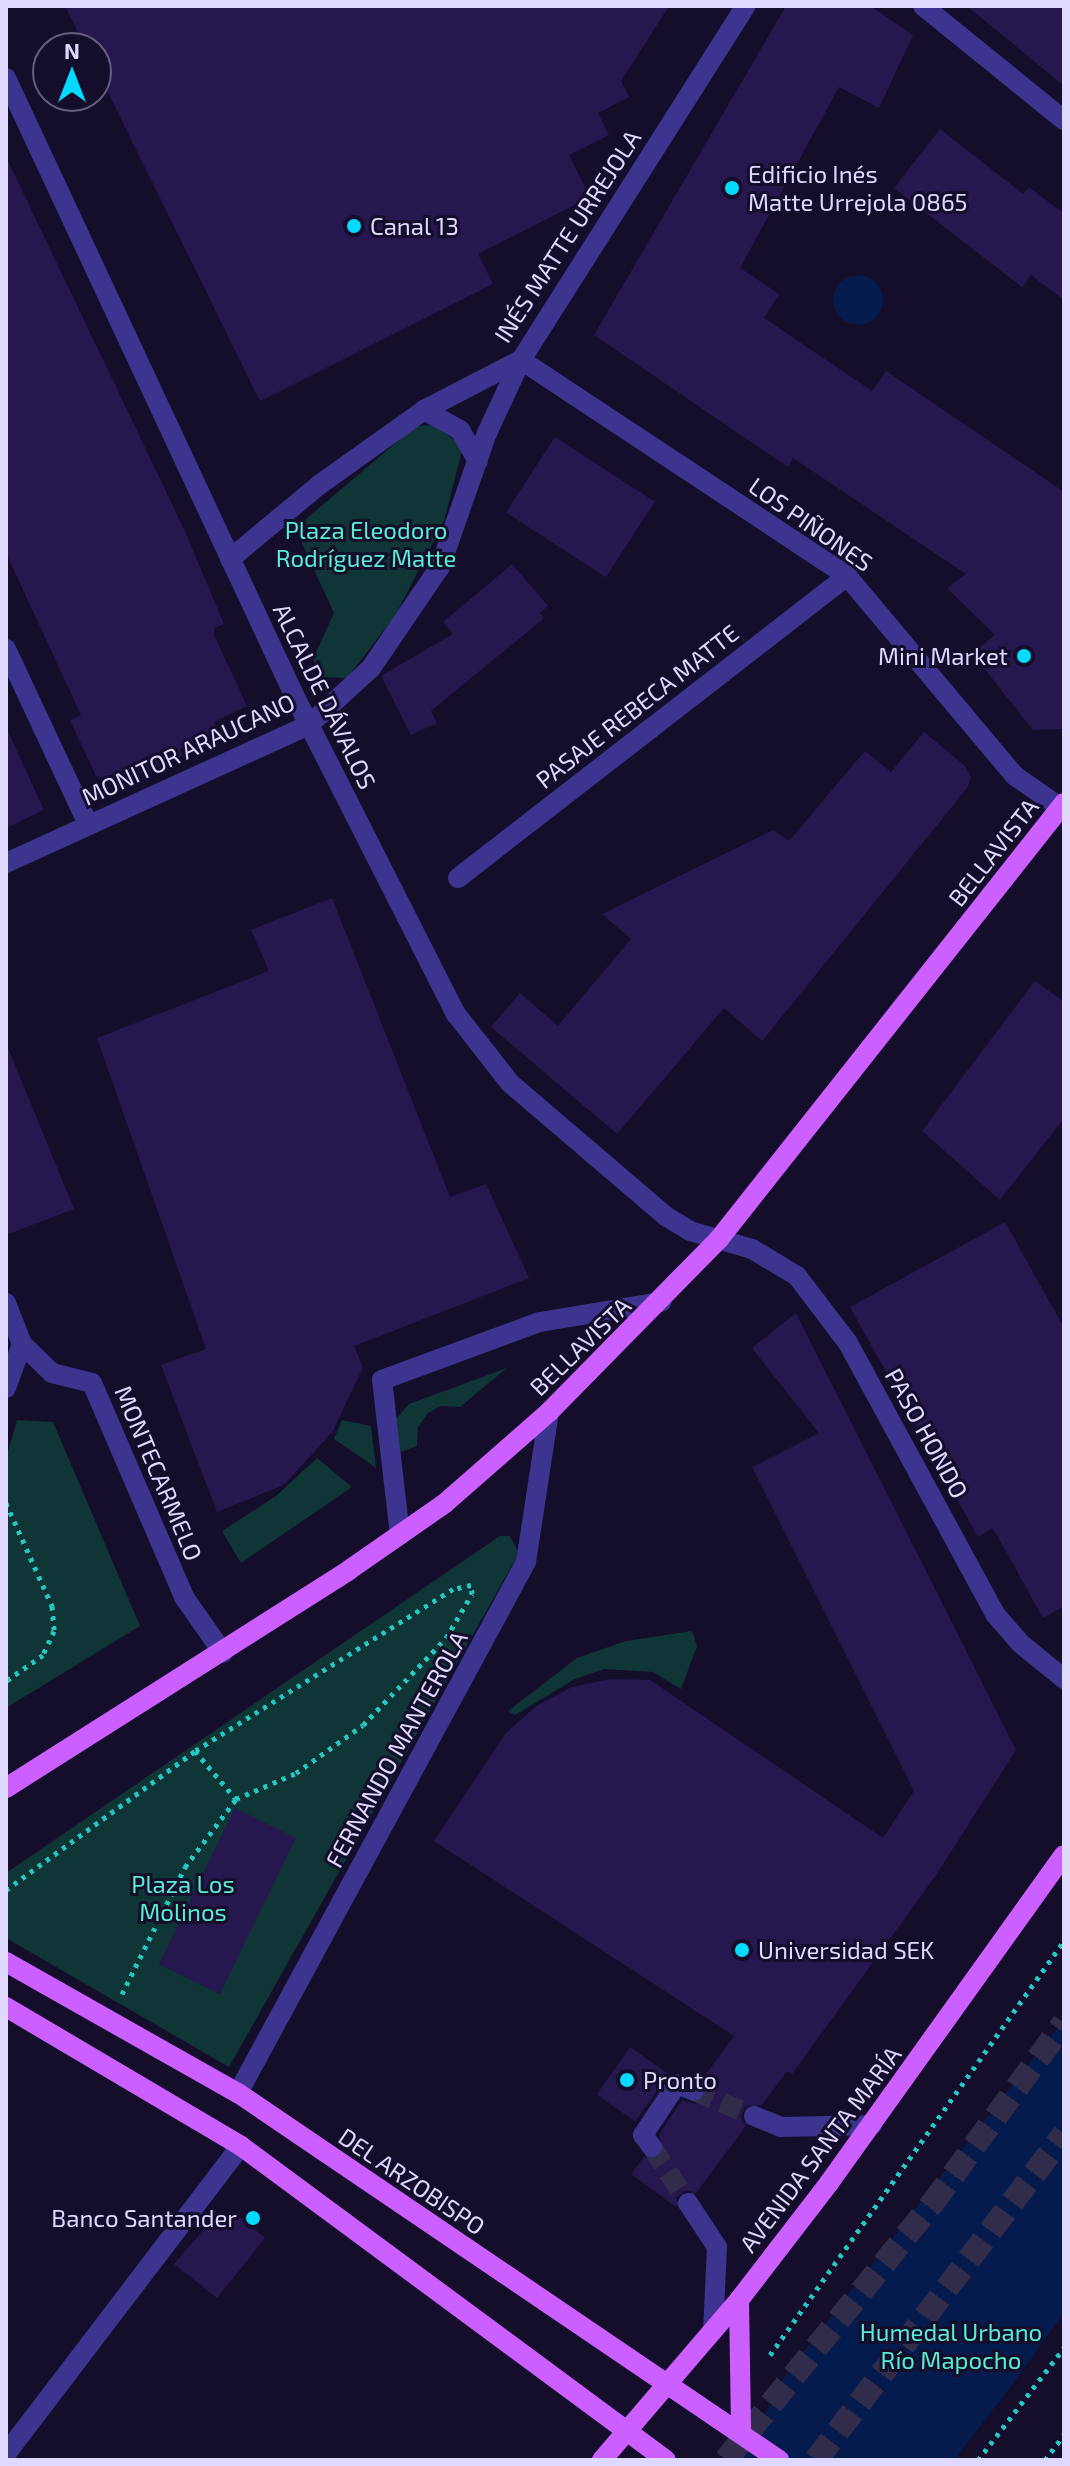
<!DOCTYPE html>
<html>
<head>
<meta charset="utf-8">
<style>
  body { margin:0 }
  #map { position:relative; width:1070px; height:2466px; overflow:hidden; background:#140e2b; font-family:"Exo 2",sans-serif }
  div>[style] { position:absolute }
  .green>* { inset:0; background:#103536 }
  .water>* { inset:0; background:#051b4d }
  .round { border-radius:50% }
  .building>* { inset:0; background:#26184e; transform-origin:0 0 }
  .minor-tunnel>* { height:20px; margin-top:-10px; transform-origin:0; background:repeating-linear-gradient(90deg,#322c4b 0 20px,transparent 0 30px) }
  .highway-tunnel>* { height:24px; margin-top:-12px; transform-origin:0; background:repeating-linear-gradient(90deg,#322c4b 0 24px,transparent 0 36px) }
  .path>* { height:5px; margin-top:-2.5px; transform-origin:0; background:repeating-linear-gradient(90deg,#23c8c7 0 4px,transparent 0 10px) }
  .minor>* { height:20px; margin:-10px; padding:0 10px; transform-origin:10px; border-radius:10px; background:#3c348f }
  .major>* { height:20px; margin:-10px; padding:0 10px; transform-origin:10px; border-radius:10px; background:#cc5fff }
  .dots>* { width:22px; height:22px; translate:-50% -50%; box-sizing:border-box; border:4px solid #140e2b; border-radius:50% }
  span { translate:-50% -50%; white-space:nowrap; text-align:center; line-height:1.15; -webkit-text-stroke:6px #140e2b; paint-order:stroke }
  .poi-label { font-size:24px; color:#dfd8ff }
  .left { translate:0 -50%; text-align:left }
  .right { translate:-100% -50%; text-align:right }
  .street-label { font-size:24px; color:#dfd8ff }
  .park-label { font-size:24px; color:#57edcf }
  .frame { position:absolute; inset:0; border:8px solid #dfd8ff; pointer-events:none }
  .north { position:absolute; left:32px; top:32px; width:80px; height:80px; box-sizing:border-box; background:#140e2b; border:2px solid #655f80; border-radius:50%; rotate:0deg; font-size:22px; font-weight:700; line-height:32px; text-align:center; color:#dfd8ff }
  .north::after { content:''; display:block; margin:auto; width:28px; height:36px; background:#04d9ff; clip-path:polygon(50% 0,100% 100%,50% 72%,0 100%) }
</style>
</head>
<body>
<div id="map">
  <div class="green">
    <div style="clip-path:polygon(434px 425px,463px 447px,444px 521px,395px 616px,347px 678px,321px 677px,313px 659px,334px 613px,295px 528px,416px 426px)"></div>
    <div style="clip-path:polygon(507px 1368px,460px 1407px,441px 1406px,428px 1413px,418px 1427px,417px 1446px,398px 1453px,396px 1419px,409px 1404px)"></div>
    <div style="clip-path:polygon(17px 1420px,53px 1422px,140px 1626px,6px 1708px,6px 1458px)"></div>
    <div style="clip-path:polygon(342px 1420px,371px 1426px,376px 1468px,334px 1439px)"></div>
    <div style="clip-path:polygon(317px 1458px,352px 1487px,241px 1563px,222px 1531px,276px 1496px)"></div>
    <div style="clip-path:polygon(500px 1536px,510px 1536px,519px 1553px,229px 2067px,6px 1938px,6px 1873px)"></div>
    <div style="clip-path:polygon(692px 1631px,697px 1646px,681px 1689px,653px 1672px,604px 1669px,575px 1679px,515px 1715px,508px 1711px,577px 1658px,626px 1641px)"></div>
  </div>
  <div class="water">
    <div class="round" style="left:833px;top:275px;width:50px;height:50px"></div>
    <div style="clip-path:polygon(1064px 2019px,1064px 2313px,1012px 2385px,954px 2460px,729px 2460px,761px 2422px,787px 2373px)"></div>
  </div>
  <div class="building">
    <div style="clip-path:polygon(65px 6px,669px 6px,621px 81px,629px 97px,598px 113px,609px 135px,569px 155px,590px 197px,478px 254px,493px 284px,260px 401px,96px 68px,96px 48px,86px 48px)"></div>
    <div style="clip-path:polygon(786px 6px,870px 6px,913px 35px,879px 108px,839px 87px,740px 268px,779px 294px,764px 318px,872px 391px,886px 371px,1064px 492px,1064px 729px,1033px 730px,972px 653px,995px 635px,947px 588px,966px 574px,793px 458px,788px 467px,594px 335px)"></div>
    <div style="clip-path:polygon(967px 6px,1064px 6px,1064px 86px)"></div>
    <div style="clip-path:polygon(940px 129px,1023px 194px,1029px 187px,1064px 214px,1064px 300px,1031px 275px,1022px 287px,894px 188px)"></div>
    <div style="clip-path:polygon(6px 157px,183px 527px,224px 624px,214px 628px,214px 635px,247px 706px,214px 722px,218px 731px,180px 749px,183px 755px,122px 783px,96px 776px,70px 720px,81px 715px,6px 553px)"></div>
    <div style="left:555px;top:437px;width:119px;height:90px;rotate:33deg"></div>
    <div style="clip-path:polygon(512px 564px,548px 606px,540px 613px,544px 618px,431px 711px,437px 723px,411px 735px,381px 676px,453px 634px,443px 622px)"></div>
    <div style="clip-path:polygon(6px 727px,44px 810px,6px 828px)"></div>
    <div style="clip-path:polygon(924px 732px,965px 766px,971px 777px,967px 788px,762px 1041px,724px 1008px,617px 1134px,491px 1027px,520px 993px,558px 1026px,631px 939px,602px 914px,773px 830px,789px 841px,865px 751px,891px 772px)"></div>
    <div style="clip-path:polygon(332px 898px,450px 1197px,486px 1184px,529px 1278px,354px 1346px,363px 1367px,333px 1431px,284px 1485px,217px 1512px,161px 1365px,206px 1349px,97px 1038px,269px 971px,251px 930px)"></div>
    <div style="clip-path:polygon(1035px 981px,1064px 1002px,1064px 1118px,1000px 1200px,922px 1131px)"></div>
    <div style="clip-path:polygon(6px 1043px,74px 1209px,6px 1235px)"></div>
    <div style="clip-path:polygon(1005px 1222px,1064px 1328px,1064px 1606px,1043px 1618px,993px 1528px,978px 1537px,850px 1307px)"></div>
    <div style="clip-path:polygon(796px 1313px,1016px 1750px,936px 1875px,792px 2074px,787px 2071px,762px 2105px,745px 2106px,741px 2117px,746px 2126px,696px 2193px,686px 2190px,677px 2197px,676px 2207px,631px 2174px,644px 2157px,654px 2160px,664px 2153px,659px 2135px,682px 2100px,696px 2104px,706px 2097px,701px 2081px,734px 2036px,434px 1841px,506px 1733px,536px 1706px,572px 1687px,611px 1679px,650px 1680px,883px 1838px,914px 1791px,752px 1467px,819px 1433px,752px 1348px)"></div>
    <div style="left:235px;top:1808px;width:68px;height:174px;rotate:26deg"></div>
    <div style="left:630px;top:2047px;width:47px;height:58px;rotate:35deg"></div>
    <div style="clip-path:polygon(218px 2213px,234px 2213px,265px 2238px,217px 2298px,174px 2264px)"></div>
  </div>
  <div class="minor-tunnel">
    <div style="left:694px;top:2091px;width:65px;rotate:22.6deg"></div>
    <div style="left:652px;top:2147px;width:67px;rotate:57.3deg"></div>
  </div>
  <div class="highway-tunnel">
    <div style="left:726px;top:2460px;width:329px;rotate:-51.2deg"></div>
    <div style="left:932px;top:2204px;width:224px;rotate:-53.9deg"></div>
    <div style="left:816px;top:2460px;width:410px;rotate:-52.7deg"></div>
  </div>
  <div class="path">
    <div style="left:6px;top:1503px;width:113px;rotate:65.9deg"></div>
    <div style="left:52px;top:1606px;width:25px;rotate:85deg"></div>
    <div style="left:54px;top:1631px;width:26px;rotate:115deg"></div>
    <div style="left:43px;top:1655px;width:45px;rotate:144.9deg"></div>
    <div style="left:6px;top:1890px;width:235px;rotate:-36.3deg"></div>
    <div style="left:195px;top:1751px;width:63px;rotate:49.5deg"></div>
    <div style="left:122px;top:1994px;width:142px;rotate:-63.6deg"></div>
    <div style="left:185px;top:1867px;width:85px;rotate:-53.1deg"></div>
    <div style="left:236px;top:1799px;width:65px;rotate:-23.4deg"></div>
    <div style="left:296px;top:1773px;width:82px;rotate:-35.6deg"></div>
    <div style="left:363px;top:1725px;width:120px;rotate:-46.3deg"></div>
    <div style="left:446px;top:1638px;width:51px;rotate:-59.4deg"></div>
    <div style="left:472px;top:1594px;width:9px;rotate:-96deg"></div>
    <div style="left:471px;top:1585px;width:18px;rotate:167deg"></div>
    <div style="left:453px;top:1589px;width:305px;rotate:147.9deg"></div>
    <div style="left:770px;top:2355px;width:508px;rotate:-54.62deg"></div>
    <div style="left:978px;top:2460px;width:141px;rotate:-52.5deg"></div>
    <div style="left:1045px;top:2460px;width:31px;rotate:-53deg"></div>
  </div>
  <div class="minor">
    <div style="left:923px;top:6px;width:181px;rotate:39deg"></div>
    <div style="left:6px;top:78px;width:683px;rotate:64.97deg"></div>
    <div style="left:295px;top:697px;width:356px;rotate:63.1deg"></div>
    <div style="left:456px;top:1014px;width:88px;rotate:52deg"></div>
    <div style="left:510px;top:1083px;width:206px;rotate:40.5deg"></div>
    <div style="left:667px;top:1217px;width:27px;rotate:31deg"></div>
    <div style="left:690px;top:1231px;width:65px;rotate:16.2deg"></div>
    <div style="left:752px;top:1249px;width:52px;rotate:31deg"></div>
    <div style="left:797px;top:1276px;width:84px;rotate:52.7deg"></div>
    <div style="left:848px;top:1343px;width:308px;rotate:61.5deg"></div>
    <div style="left:995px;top:1614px;width:38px;rotate:49deg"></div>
    <div style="left:1020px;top:1643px;width:57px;rotate:39.3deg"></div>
    <div style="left:521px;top:360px;width:391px;rotate:33.5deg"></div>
    <div style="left:847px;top:576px;width:261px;rotate:50deg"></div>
    <div style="left:1015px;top:776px;width:60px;rotate:34.8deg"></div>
    <div style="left:424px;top:410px;width:41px;rotate:29.1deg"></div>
    <div style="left:460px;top:430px;width:36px;rotate:60deg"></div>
    <div style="left:230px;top:559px;width:116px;rotate:-39.7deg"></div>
    <div style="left:319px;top:485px;width:129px;rotate:-35.5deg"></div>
    <div style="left:424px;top:410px;width:109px;rotate:-27.3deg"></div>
    <div style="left:6px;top:649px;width:193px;rotate:64.9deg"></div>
    <div style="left:6px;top:863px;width:333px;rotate:-24.5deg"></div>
    <div style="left:309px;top:725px;width:84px;rotate:-42.6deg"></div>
    <div style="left:371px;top:668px;width:122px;rotate:-55.7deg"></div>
    <div style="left:440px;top:567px;width:142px;rotate:-70.7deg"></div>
    <div style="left:487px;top:433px;width:81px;rotate:-65deg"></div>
    <div style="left:521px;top:360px;width:419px;rotate:-57.6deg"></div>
    <div style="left:458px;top:878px;width:492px;rotate:-37.8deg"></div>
    <div style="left:6px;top:1303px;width:44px;rotate:68.7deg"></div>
    <div style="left:22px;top:1344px;width:42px;rotate:44deg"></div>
    <div style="left:52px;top:1373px;width:41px;rotate:14deg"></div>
    <div style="left:92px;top:1383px;width:233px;rotate:66.7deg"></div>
    <div style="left:184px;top:1597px;width:68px;rotate:55.1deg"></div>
    <div style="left:6px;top:1388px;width:47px;rotate:-70deg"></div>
    <div style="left:400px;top:1535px;width:156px;rotate:-96.6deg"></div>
    <div style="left:382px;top:1380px;width:168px;rotate:-20.2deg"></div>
    <div style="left:540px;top:1322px;width:123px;rotate:-9.4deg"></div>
    <div style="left:238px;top:2093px;width:604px;rotate:-61.53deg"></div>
    <div style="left:526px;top:1562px;width:152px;rotate:-81.3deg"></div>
    <div style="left:754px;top:2116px;width:29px;rotate:22deg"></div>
    <div style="left:781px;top:2127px;width:91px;rotate:-1.3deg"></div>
    <div style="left:652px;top:2147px;width:15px;rotate:-127deg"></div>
    <div style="left:643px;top:2135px;width:61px;rotate:-56.3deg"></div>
    <div style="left:677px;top:2084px;width:18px;rotate:22deg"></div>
    <div style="left:688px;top:2203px;width:53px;rotate:56.6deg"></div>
    <div style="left:717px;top:2247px;width:84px;rotate:92.7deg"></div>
    <div style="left:6px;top:2454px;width:387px;rotate:-52.7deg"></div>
  </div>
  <div class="major">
    <div style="left:6px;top:1788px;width:406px;rotate:-32.4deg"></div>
    <div style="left:349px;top:1570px;width:116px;rotate:-34.8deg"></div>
    <div style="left:444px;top:1504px;width:140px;rotate:-41.2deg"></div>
    <div style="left:549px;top:1412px;width:243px;rotate:-45.5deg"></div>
    <div style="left:719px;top:1239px;width:556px;rotate:-51.65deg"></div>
    <div style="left:6px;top:1962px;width:266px;rotate:29.5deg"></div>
    <div style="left:238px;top:2093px;width:654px;rotate:34.15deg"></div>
    <div style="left:6px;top:2007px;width:273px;rotate:30.6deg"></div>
    <div style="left:241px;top:2146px;width:528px;rotate:36.46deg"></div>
    <div style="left:739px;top:2300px;width:130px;rotate:89.1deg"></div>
    <div style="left:602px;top:2460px;width:211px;rotate:-49.4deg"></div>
    <div style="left:739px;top:2300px;width:148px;rotate:-52.4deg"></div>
    <div style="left:829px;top:2183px;width:403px;rotate:-54.4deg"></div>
  </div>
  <div class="dots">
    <div style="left:732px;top:188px;background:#04d9ff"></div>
    <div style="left:354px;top:226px;background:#04d9ff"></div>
    <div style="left:1024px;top:656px;background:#04d9ff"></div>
    <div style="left:742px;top:1950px;background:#04d9ff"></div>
    <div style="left:627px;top:2080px;background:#04d9ff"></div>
    <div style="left:253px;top:2218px;background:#04d9ff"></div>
  </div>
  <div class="poi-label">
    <span class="left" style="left:748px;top:188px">Edificio Inés<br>Matte Urrejola 0865</span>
    <span class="left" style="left:370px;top:226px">Canal 13</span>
    <span class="right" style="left:1008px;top:656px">Mini Market</span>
    <span class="left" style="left:758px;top:1950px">Universidad SEK</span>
    <span class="left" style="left:643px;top:2080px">Pronto</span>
    <span class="right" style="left:237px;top:2218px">Banco Santander</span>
  </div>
  <div class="street-label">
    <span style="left:567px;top:236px;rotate:-57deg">INÉS MATTE URREJOLA</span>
    <span style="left:811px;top:524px;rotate:35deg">LOS PIÑONES</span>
    <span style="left:325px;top:696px;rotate:64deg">ALCALDE DÁVALOS</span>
    <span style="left:637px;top:706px;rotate:-38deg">PASAJE REBECA MATTE</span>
    <span style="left:188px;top:749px;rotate:-25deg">MONITOR ARAUCANO</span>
    <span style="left:993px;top:852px;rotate:-52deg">BELLAVISTA</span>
    <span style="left:580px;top:1346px;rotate:-44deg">BELLAVISTA</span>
    <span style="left:927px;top:1433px;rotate:61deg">PASO HONDO</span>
    <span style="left:159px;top:1473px;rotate:67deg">MONTECARMELO</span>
    <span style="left:396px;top:1749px;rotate:-61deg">FERNANDO MANTEROLA</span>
    <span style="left:820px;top:2149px;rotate:-53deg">AVENIDA SANTA MARÍA</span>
    <span style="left:412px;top:2181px;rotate:34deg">DEL ARZOBISPO</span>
  </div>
  <div class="park-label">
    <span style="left:366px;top:544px">Plaza Eleodoro<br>Rodríguez Matte</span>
    <span style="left:183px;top:1898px">Plaza Los<br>Molinos</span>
    <span style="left:951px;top:2346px">Humedal Urbano<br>Río Mapocho</span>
  </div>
  <div class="frame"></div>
  <div class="north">N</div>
</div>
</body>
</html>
